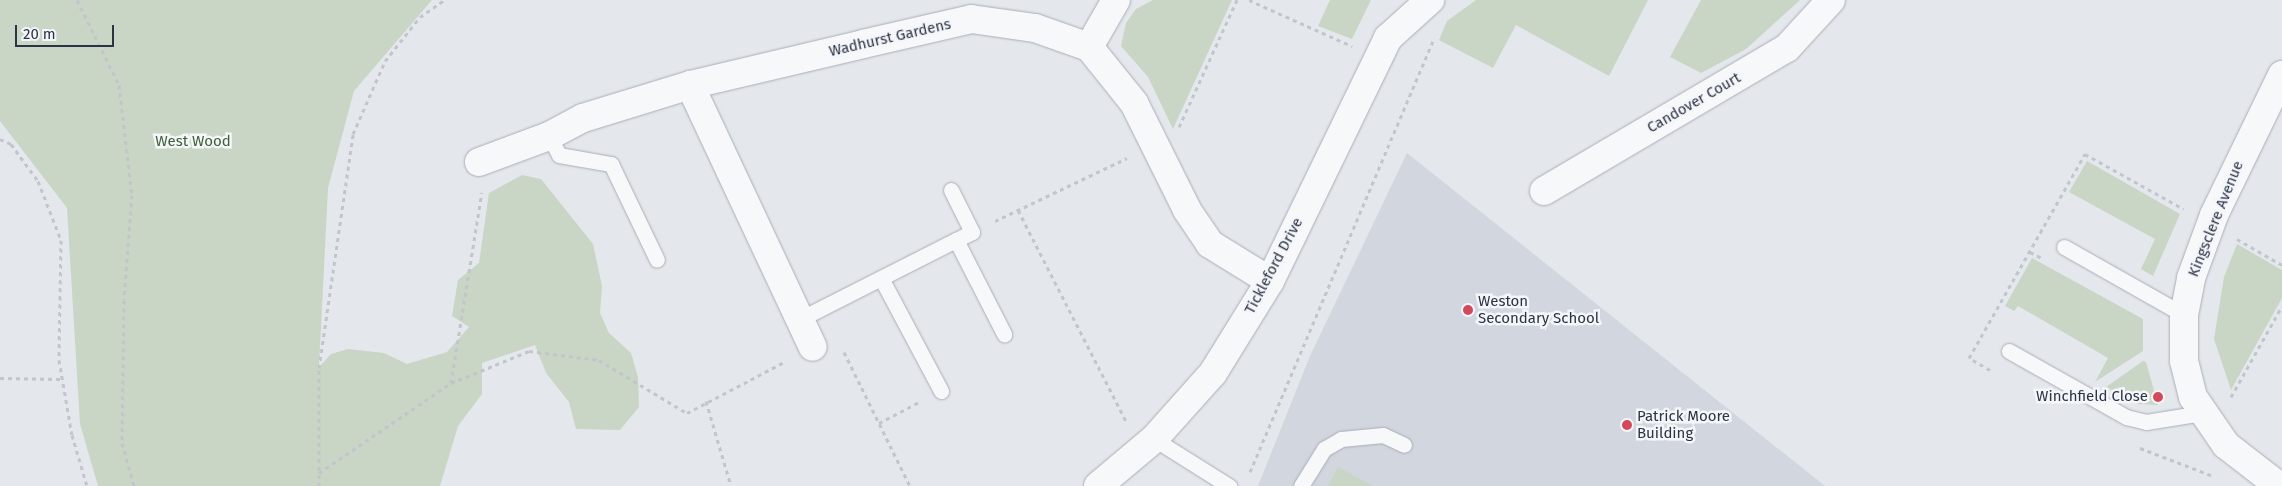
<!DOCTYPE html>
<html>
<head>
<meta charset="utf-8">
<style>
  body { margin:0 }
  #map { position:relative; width:2282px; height:486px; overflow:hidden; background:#e4e7ec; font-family:"Fira Sans",sans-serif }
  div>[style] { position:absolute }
  .built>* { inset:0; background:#d2d6de }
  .green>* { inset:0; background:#c9d6c5 }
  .path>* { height:3px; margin-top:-1.5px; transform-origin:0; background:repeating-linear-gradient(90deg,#c2c5cb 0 4px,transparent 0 8px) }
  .roads { filter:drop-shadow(0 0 1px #a9aeb7) drop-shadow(0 0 1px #a9aeb7) }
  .service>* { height:15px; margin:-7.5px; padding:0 7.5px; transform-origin:7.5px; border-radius:7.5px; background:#f7f8fa }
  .minor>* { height:28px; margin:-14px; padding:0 14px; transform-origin:14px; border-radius:14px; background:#f7f8fa }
  .dots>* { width:14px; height:14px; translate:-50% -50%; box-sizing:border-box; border:2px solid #f4f6f9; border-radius:50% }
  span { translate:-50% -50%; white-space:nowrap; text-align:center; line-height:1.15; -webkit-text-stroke:5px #f4f6f9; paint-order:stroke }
  .street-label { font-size:15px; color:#2b3445 }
  .park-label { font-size:15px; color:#3f6138 }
  .poi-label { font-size:15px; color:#2b3445 }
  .left { translate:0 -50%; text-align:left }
  .right { translate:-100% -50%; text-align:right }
  .scale { position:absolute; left:15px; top:25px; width:99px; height:22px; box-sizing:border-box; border:2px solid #2b3445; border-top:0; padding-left:6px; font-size:15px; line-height:18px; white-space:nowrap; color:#2b3445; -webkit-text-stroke:4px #f4f6f9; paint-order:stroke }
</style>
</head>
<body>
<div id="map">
  <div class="built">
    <div style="clip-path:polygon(1407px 153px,1825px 486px,1258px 486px,1310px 356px)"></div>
  </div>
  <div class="green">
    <div style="clip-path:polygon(0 0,432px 0,354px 91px,328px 188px,319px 367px,331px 354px,348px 349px,384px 353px,407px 364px,447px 352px,469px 327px,452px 316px,458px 280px,479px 263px,489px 193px,522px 175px,541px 179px,593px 244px,602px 286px,600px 313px,609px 333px,631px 353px,638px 377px,639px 407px,620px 430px,576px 429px,569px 402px,546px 373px,535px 345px,482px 363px,482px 394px,458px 426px,440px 486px,98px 486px,80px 424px,67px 208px,0 121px)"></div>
    <div style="clip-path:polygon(1153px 0,1232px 0,1173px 129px,1148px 77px,1121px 46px,1126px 23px,1136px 9px)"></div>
    <div style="clip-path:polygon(1330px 0,1371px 0,1352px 39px,1318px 26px)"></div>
    <div style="clip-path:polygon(1476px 0,1648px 0,1609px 76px,1516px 25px,1493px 68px,1439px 40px,1447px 21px)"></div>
    <div style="clip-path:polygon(1701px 0,1800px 0,1746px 49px,1701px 73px,1670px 57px)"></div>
    <div style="clip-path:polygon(2087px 161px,2180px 214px,2153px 276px,2141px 269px,2155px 239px,2069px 192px)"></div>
    <div style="clip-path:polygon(2237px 244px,2282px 270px,2282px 298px,2231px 390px,2214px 339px,2224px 277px)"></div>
    <div style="clip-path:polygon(2032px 258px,2143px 319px,2143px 351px,2095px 382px,2108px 358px,2018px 306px,2014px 311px,2005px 306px)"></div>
    <div style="clip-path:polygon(2143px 361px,2146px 362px,2158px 405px,2138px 404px,2106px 387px)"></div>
    <div style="clip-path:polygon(1338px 467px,1373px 486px,1328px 486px)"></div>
  </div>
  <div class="path">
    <div style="left:77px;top:0;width:95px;rotate:63.7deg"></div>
    <div style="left:119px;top:85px;width:111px;rotate:83.3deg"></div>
    <div style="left:132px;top:195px;width:105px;rotate:94.4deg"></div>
    <div style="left:124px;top:300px;width:143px;rotate:90.8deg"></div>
    <div style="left:122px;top:443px;width:45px;rotate:74.4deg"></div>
    <div style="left:1249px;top:0;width:113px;rotate:24.1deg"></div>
    <div style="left:1179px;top:127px;width:140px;rotate:-65.5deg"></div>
    <div style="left:0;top:139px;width:12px;rotate:24deg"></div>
    <div style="left:11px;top:144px;width:46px;rotate:53.9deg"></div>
    <div style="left:38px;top:181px;width:63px;rotate:68.7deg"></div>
    <div style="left:61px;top:240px;width:120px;rotate:91deg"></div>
    <div style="left:59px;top:360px;width:76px;rotate:80.2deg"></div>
    <div style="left:72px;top:435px;width:53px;rotate:73.6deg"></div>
    <div style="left:1018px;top:210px;width:239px;rotate:62.9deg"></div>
    <div style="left:995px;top:221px;width:146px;rotate:-25.5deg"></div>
    <div style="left:2237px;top:239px;width:52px;rotate:30deg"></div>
    <div style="left:2030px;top:252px;width:13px;rotate:27deg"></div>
    <div style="left:844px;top:352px;width:149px;rotate:63.8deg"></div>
    <div style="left:1990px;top:370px;width:24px;rotate:-150deg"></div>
    <div style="left:1969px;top:358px;width:235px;rotate:-60.4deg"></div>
    <div style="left:2085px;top:154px;width:113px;rotate:29.1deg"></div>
    <div style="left:0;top:378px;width:62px;rotate:0.9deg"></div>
    <div style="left:451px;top:383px;width:193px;rotate:-80.8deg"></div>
    <div style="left:2231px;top:397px;width:104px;rotate:-60.7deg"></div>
    <div style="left:706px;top:401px;width:89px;rotate:73.6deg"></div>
    <div style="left:879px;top:423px;width:47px;rotate:-27.6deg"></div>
    <div style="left:2140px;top:448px;width:78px;rotate:21deg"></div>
    <div style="left:1250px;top:472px;width:469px;rotate:-67deg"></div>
    <div style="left:319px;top:473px;width:160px;rotate:-34.3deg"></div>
    <div style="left:451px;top:383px;width:84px;rotate:-22.3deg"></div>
    <div style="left:529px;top:351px;width:71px;rotate:7.3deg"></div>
    <div style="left:599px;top:360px;width:103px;rotate:31.1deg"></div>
    <div style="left:687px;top:413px;width:112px;rotate:-27.7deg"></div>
    <div style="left:319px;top:486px;width:118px;rotate:-90deg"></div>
    <div style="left:319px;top:368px;width:236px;rotate:-81.7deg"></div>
    <div style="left:353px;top:134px;width:80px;rotate:-66.3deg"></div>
    <div style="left:385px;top:61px;width:56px;rotate:-51.5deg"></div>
    <div style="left:420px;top:17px;width:29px;rotate:-35deg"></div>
  </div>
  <div class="roads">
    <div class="service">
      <div style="left:549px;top:136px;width:21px;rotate:62deg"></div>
      <div style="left:559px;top:155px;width:53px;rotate:9.8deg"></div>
      <div style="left:611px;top:164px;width:106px;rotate:64.4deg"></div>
      <div style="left:951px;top:190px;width:47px;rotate:63.4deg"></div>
      <div style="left:972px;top:232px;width:18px;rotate:153deg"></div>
      <div style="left:2064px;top:247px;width:138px;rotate:29.5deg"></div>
      <div style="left:881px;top:278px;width:128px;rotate:62deg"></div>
      <div style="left:800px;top:319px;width:175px;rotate:-26.9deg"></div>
      <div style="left:956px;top:240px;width:106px;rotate:62.9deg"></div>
      <div style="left:2009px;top:351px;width:134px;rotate:29.4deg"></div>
      <div style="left:2126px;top:417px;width:21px;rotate:14deg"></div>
      <div style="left:2146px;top:422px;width:57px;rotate:-9.1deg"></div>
      <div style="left:1154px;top:439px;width:89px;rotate:32.1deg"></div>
      <div style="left:1301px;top:486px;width:44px;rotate:-58.1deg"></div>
      <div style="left:1324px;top:449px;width:20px;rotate:-30deg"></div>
      <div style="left:1341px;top:439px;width:42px;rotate:-5.4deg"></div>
      <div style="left:1383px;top:435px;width:23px;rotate:25deg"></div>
    </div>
    <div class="minor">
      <div style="left:1089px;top:47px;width:54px;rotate:-60.1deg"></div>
      <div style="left:690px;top:85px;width:289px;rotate:64.9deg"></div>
      <div style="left:479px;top:162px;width:75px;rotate:-20.4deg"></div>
      <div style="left:549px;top:136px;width:38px;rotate:-28deg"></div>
      <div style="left:583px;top:118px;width:112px;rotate:-17.1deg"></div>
      <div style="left:690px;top:85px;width:178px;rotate:-13.3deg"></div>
      <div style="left:863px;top:44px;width:111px;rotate:-13deg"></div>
      <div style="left:971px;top:19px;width:65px;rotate:8deg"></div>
      <div style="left:1035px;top:28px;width:57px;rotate:19.4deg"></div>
      <div style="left:1089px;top:47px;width:72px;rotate:51.2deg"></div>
      <div style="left:1134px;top:103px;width:119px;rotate:63.6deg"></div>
      <div style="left:1187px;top:210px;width:41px;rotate:55.9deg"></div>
      <div style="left:1210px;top:244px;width:70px;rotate:31.7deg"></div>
      <div style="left:1544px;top:191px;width:282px;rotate:-30.5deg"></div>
      <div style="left:1787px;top:48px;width:65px;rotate:-47.5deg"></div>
      <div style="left:1098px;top:486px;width:73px;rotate:-40deg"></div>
      <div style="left:1154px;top:439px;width:89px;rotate:-48.2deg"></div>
      <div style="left:1213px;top:373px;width:108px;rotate:-58.2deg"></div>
      <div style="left:1270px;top:281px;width:270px;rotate:-64.1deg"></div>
      <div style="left:1388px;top:38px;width:57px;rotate:-42.1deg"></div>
      <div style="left:2279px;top:486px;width:67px;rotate:-142.3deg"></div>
      <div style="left:2226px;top:445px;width:58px;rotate:-124.5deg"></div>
      <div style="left:2193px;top:397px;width:37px;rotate:-104deg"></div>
      <div style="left:2184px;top:361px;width:46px;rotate:-90deg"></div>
      <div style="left:2184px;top:315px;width:38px;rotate:-79deg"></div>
      <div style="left:2191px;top:278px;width:67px;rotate:-69.9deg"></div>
      <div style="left:2214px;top:215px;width:156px;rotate:-64.1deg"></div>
    </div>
  </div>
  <div class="dots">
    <div style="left:1468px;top:310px;background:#d1495b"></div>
    <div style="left:2158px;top:397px;background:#d1495b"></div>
    <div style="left:1627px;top:425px;background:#d1495b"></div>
  </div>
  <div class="street-label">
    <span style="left:890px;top:38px;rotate:-13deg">Wadhurst Gardens</span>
    <span style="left:1694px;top:103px;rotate:-30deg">Candover Court</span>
    <span style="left:2216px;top:219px;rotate:-68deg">Kingsclere Avenue</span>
    <span style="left:1274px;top:266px;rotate:-62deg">Tickleford Drive</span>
  </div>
  <div class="park-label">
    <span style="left:193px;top:142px">West Wood</span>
  </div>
  <div class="poi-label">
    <span class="left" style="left:1478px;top:310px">Weston<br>Secondary School</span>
    <span class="right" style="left:2148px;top:397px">Winchfield Close</span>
    <span class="left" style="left:1637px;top:425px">Patrick Moore<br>Building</span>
  </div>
  <div class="scale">20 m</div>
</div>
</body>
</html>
